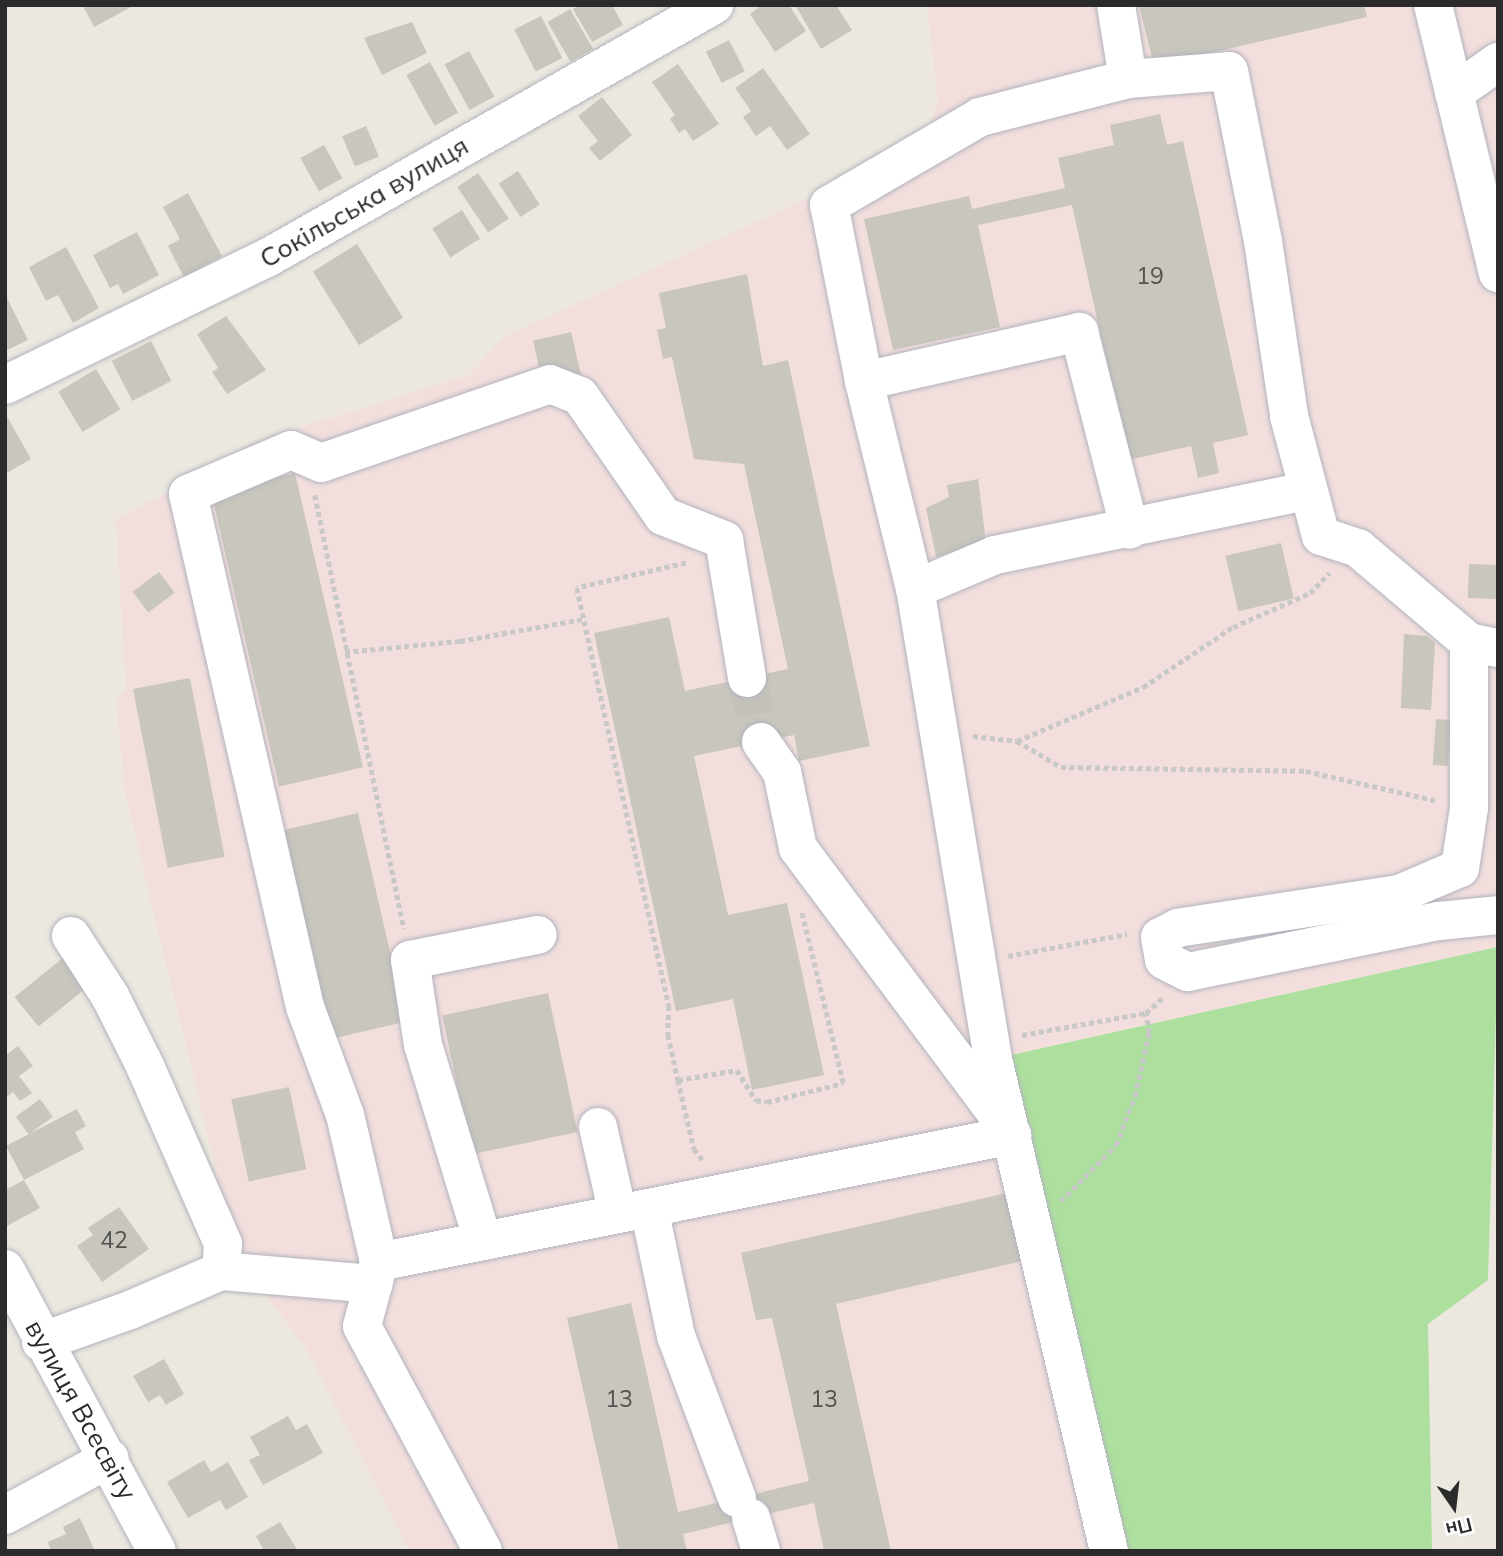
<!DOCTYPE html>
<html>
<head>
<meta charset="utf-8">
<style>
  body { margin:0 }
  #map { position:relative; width:1503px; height:1556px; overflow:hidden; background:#ece8df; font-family:Mulish,sans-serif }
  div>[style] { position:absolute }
  .medical>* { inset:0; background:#f2dedd }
  .green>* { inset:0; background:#ade09e }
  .building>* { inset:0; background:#c8c6bd; transform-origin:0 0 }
  .minor-tunnel>* { height:38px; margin-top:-19px; transform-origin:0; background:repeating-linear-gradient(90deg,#c5c2bb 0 38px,transparent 0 57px) }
  .path>* { height:4.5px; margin-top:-2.25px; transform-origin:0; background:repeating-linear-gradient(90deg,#c8c8c8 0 5px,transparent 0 8.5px) }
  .roads { filter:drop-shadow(0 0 2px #b2b3be) drop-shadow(0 0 2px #b2b3be) }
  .minor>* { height:38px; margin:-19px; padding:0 19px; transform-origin:19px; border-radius:19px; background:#fff }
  span { translate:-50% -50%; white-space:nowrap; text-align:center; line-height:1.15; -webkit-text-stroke:7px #fff; paint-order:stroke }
  .number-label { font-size:23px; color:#525250 }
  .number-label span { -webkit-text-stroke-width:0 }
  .street-label { font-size:26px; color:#2b2b2b }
  .frame { position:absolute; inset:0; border:7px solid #2b2b2b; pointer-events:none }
  .north { position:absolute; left:1419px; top:1472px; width:70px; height:70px; -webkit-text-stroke:5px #fff; paint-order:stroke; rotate:166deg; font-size:19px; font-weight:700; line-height:28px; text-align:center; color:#2b2b2b }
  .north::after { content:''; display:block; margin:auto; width:24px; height:32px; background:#2b2b2b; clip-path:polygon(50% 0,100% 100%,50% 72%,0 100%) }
</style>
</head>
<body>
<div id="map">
  <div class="medical">
    <div style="clip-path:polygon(927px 5px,1498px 5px,1498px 947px,993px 1059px,1109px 1551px,410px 1551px,306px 1348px,237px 1257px,125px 793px,116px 701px,126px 690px,116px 519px,188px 482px,253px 442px,469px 375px,506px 336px,921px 147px,938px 101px)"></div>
  </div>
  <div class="green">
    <div style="clip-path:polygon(1498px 947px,1488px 1280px,1428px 1324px,1432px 1551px,1127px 1551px,1084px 1357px,993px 1059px)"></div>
  </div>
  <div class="building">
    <div style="clip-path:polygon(89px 5px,135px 5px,94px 27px,84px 8px)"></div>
    <div style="clip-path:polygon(580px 5px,612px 5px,623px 25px,592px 42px,573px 9px)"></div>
    <div style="clip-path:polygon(762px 5px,789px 5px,806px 31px,775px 52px,750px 14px)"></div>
    <div style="clip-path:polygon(795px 5px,836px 5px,852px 30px,821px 49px)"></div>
    <div style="clip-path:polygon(1139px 5px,1364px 5px,1367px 17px,1154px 66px)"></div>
    <div style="left:570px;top:9px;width:46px;height:26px;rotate:60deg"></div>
    <div style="left:541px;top:16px;width:47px;height:30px;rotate:63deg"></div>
    <div style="clip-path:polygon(412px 22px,427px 53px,382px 75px,364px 38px)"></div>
    <div style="left:729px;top:40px;width:35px;height:26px;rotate:63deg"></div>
    <div style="left:469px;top:51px;width:52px;height:28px;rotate:61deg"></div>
    <div style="left:430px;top:62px;width:58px;height:27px;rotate:61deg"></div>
    <div style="clip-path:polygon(678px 64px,719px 124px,693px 141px,685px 129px,679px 133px,670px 119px,675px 115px,652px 82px)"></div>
    <div style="clip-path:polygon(763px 68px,810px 134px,787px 150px,770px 126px,756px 136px,743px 117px,751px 111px,735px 88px)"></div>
    <div style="clip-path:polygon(602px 97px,632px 135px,600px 161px,589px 148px,598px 141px,578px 116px)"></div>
    <div style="clip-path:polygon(1160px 114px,1167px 145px,1183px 141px,1248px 435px,1213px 443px,1219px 473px,1198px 478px,1191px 446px,1128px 460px,1072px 205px,978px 225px,1000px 327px,893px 350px,864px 219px,969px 196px,972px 209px,1065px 188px,1058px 158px,1114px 145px,1110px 125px)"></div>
    <div style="left:366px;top:126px;width:33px;height:26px;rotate:67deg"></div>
    <div style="left:324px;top:145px;width:38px;height:27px;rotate:61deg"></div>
    <div style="left:518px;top:171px;width:40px;height:23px;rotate:57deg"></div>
    <div style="left:478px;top:173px;width:55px;height:25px;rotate:56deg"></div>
    <div style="clip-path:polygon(188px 193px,222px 256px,184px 277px,168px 246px,180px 239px,163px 207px)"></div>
    <div style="left:462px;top:210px;width:34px;height:35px;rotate:58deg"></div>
    <div style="clip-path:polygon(137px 232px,159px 275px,123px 294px,118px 284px,110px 288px,93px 255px)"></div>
    <div style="left:357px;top:244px;width:87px;height:52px;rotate:58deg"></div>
    <div style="clip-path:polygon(66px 247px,99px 308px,73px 323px,58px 295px,46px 301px,29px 267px)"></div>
    <div style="clip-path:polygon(747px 274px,763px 366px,788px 360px,870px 746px,799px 761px,794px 735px,694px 756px,728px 915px,787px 903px,824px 1075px,752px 1090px,733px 999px,676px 1011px,594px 633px,669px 617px,685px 691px,788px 669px,744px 464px,694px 459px,672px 357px,663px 359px,657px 330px,666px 328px,659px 293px)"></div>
    <div style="clip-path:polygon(5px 294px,28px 340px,5px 351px)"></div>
    <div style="clip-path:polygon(226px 316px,266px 370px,227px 394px,212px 372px,218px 368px,197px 334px)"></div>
    <div style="left:571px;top:332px;width:44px;height:39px;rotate:77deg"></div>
    <div style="left:151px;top:341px;width:45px;height:44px;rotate:63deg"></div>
    <div style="left:96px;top:369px;width:47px;height:44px;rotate:59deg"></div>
    <div style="clip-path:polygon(5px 413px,31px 459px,5px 474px)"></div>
    <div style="left:295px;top:473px;width:302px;height:86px;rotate:77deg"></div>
    <div style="clip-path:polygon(978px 479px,986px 543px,936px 557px,926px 508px,949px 497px,947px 485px)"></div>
    <div style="left:1281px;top:543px;width:57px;height:57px;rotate:77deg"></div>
    <div style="left:1469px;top:564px;width:29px;height:34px;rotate:2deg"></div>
    <div style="left:159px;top:572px;width:26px;height:33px;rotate:53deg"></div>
    <div style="clip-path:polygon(1404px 634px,1427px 636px,1435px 643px,1431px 710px,1401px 708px)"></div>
    <div style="left:190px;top:678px;width:182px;height:58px;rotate:79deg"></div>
    <div style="left:1436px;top:719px;width:15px;height:46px;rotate:4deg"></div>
    <div style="left:358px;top:813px;width:214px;height:85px;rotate:77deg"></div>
    <div style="left:69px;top:953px;width:38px;height:70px;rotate:51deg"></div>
    <div style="left:548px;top:993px;width:142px;height:108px;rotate:78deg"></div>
    <div style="clip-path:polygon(18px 1046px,33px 1066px,19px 1076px,32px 1093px,20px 1101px,13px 1092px,5px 1098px,5px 1056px)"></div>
    <div style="left:289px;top:1087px;width:84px;height:59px;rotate:78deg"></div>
    <div style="left:40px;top:1099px;width:22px;height:30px;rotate:54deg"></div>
    <div style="clip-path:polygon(77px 1109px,86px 1126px,75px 1132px,84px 1149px,24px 1180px,6px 1146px)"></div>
    <div style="clip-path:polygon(24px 1180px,40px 1208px,7px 1226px,5px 1190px)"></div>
    <div style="clip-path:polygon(1007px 1193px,1022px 1261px,836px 1304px,891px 1551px,824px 1551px,814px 1503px,683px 1534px,687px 1551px,619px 1551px,567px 1318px,631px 1303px,678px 1512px,809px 1481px,772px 1318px,756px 1320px,741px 1253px)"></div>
    <div style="clip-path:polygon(119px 1207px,149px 1249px,102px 1282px,77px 1246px,93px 1235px,88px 1228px)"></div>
    <div style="clip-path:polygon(164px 1359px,184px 1394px,166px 1405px,160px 1395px,148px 1402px,133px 1376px)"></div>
    <div style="clip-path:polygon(288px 1416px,296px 1430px,307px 1424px,323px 1453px,263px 1485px,249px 1460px,260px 1455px,250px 1437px)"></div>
    <div style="clip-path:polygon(204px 1460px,211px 1472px,228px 1462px,248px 1497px,226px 1510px,220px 1500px,188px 1518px,167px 1482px)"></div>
    <div style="clip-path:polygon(80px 1518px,95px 1551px,51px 1551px,48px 1542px,66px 1534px,63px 1527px)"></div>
    <div style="clip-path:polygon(280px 1522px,298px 1551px,264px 1551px,256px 1536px)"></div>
  </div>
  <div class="minor-tunnel">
    <div style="left:747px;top:678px;width:66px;rotate:77.7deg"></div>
  </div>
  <div class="path">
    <div style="left:315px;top:495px;width:443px;rotate:78.4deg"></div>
    <div style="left:686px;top:563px;width:112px;rotate:167.1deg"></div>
    <div style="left:577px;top:588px;width:428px;rotate:77.6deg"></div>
    <div style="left:669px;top:1006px;width:29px;rotate:92deg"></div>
    <div style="left:668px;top:1035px;width:46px;rotate:77.5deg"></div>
    <div style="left:678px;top:1080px;width:71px;rotate:76.9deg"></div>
    <div style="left:694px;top:1149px;width:16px;rotate:52deg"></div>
    <div style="left:345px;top:652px;width:116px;rotate:-5.5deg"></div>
    <div style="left:460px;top:641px;width:126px;rotate:-10.1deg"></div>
    <div style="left:973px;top:736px;width:44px;rotate:6.5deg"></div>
    <div style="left:1017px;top:741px;width:137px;rotate:-23.2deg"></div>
    <div style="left:1143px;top:687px;width:108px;rotate:-33.7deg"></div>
    <div style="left:1233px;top:627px;width:84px;rotate:-23.8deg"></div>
    <div style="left:1310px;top:593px;width:28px;rotate:-46deg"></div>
    <div style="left:1017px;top:741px;width:51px;rotate:30.6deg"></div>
    <div style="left:1061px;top:767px;width:245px;rotate:0.9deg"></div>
    <div style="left:1306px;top:771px;width:135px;rotate:12.8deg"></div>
    <div style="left:1008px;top:956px;width:121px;rotate:-10.5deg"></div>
    <div style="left:1022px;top:1035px;width:126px;rotate:-10.1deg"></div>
    <div style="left:1146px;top:1013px;width:23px;rotate:-43deg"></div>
    <div style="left:678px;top:1080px;width:60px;rotate:-9.6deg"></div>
    <div style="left:737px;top:1070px;width:36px;rotate:58deg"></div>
    <div style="left:756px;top:1100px;width:11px;rotate:10deg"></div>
    <div style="left:767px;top:1102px;width:78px;rotate:-14deg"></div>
    <div style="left:843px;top:1083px;width:178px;rotate:-103.6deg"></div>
    <div style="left:1061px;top:1201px;width:78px;rotate:-45.5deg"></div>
    <div style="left:1116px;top:1145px;width:53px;rotate:-68.8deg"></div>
    <div style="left:1135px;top:1096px;width:65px;rotate:-77.5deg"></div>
    <div style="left:1149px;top:1033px;width:20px;rotate:-99deg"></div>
  </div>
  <div class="roads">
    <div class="minor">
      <div style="left:1116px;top:5px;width:75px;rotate:80.8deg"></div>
      <div style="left:1128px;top:79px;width:101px;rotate:-4.5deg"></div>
      <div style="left:1229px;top:71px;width:173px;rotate:78.7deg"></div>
      <div style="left:1263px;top:241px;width:177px;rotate:81.5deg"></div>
      <div style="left:1289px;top:416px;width:124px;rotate:75.1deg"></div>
      <div style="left:1321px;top:536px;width:39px;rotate:18deg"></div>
      <div style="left:1358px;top:548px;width:145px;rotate:40.3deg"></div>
      <div style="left:1469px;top:642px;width:30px;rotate:12deg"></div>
      <div style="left:1433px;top:5px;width:276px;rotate:76.4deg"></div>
      <div style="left:1454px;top:93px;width:54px;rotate:-35.2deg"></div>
      <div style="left:864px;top:381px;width:221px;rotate:-12.8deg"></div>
      <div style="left:1079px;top:332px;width:204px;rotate:75.6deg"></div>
      <div style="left:5px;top:385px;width:291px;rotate:-25.9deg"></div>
      <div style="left:267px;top:258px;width:514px;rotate:-29.51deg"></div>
      <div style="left:915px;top:589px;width:214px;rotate:-103.8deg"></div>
      <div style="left:864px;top:381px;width:179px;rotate:-101.2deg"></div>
      <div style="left:829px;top:205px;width:175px;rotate:-30.2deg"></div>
      <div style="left:980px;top:117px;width:153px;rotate:-14.4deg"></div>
      <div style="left:1469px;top:642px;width:166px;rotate:90deg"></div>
      <div style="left:1469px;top:808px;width:61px;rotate:98.5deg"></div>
      <div style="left:1460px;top:868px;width:66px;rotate:156.9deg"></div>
      <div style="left:1399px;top:894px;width:224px;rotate:171.3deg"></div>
      <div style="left:1178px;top:928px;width:20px;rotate:153deg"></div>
      <div style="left:1160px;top:937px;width:23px;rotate:80deg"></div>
      <div style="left:1164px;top:960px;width:27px;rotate:27deg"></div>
      <div style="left:1188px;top:972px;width:256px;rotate:-11.5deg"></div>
      <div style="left:1439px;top:921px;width:59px;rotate:-5.8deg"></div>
      <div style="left:761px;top:742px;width:37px;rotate:55deg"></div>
      <div style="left:782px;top:772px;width:78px;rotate:78.1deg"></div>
      <div style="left:798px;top:848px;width:339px;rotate:53.2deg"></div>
      <div style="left:71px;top:936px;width:72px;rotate:57deg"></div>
      <div style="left:110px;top:996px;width:78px;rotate:63.4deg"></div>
      <div style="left:145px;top:1066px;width:194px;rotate:66.3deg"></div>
      <div style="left:223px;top:1244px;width:27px;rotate:94deg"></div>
      <div style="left:598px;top:1127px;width:89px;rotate:77.1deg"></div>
      <div style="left:649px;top:1208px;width:131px;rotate:78.1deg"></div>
      <div style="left:676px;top:1336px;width:173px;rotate:69.4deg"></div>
      <div style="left:483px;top:1241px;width:205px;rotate:-107deg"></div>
      <div style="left:423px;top:1045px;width:86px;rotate:-98.7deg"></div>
      <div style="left:410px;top:960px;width:130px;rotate:-11.1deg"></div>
      <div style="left:379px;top:1262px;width:646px;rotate:-11.34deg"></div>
      <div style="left:5px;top:1269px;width:320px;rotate:61.7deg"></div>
      <div style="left:41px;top:1342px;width:95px;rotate:-19.8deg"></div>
      <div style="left:130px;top:1310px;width:99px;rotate:-23.2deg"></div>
      <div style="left:221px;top:1271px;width:153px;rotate:4.9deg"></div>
      <div style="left:5px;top:1515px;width:119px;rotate:-28.5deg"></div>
      <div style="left:751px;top:1518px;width:34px;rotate:73deg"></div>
      <div style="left:483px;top:1551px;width:255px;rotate:-118.3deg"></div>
      <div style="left:362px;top:1326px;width:66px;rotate:-75.1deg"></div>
      <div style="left:379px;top:1262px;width:151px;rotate:-103deg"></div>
      <div style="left:345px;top:1115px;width:115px;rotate:-110.3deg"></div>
      <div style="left:305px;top:1007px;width:526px;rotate:-102.85deg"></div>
      <div style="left:188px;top:494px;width:112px;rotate:-23.1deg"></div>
      <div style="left:291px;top:450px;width:33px;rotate:23deg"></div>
      <div style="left:321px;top:463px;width:242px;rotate:-19deg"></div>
      <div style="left:550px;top:384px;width:32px;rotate:22deg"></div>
      <div style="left:580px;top:396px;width:146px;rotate:55.3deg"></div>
      <div style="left:663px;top:516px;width:66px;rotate:21.5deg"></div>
      <div style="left:724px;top:540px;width:140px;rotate:80.5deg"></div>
      <div style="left:1109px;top:1551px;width:505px;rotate:-103.27deg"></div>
      <div style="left:993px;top:1059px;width:476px;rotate:-99.4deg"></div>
      <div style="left:915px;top:589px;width:87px;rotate:-23deg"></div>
      <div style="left:995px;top:555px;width:318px;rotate:-11.6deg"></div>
    </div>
  </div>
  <div class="number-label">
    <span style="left:1150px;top:276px">19</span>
    <span style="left:114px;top:1240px">42</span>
    <span style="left:619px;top:1399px">13</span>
    <span style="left:824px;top:1399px">13</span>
  </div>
  <div class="street-label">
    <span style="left:364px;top:202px;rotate:-30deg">Сокільська вулиця</span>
    <span style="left:81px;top:1410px;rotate:61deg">вулиця Всесвіту</span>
  </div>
  <div class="frame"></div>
  <div class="north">Пн</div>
</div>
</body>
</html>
